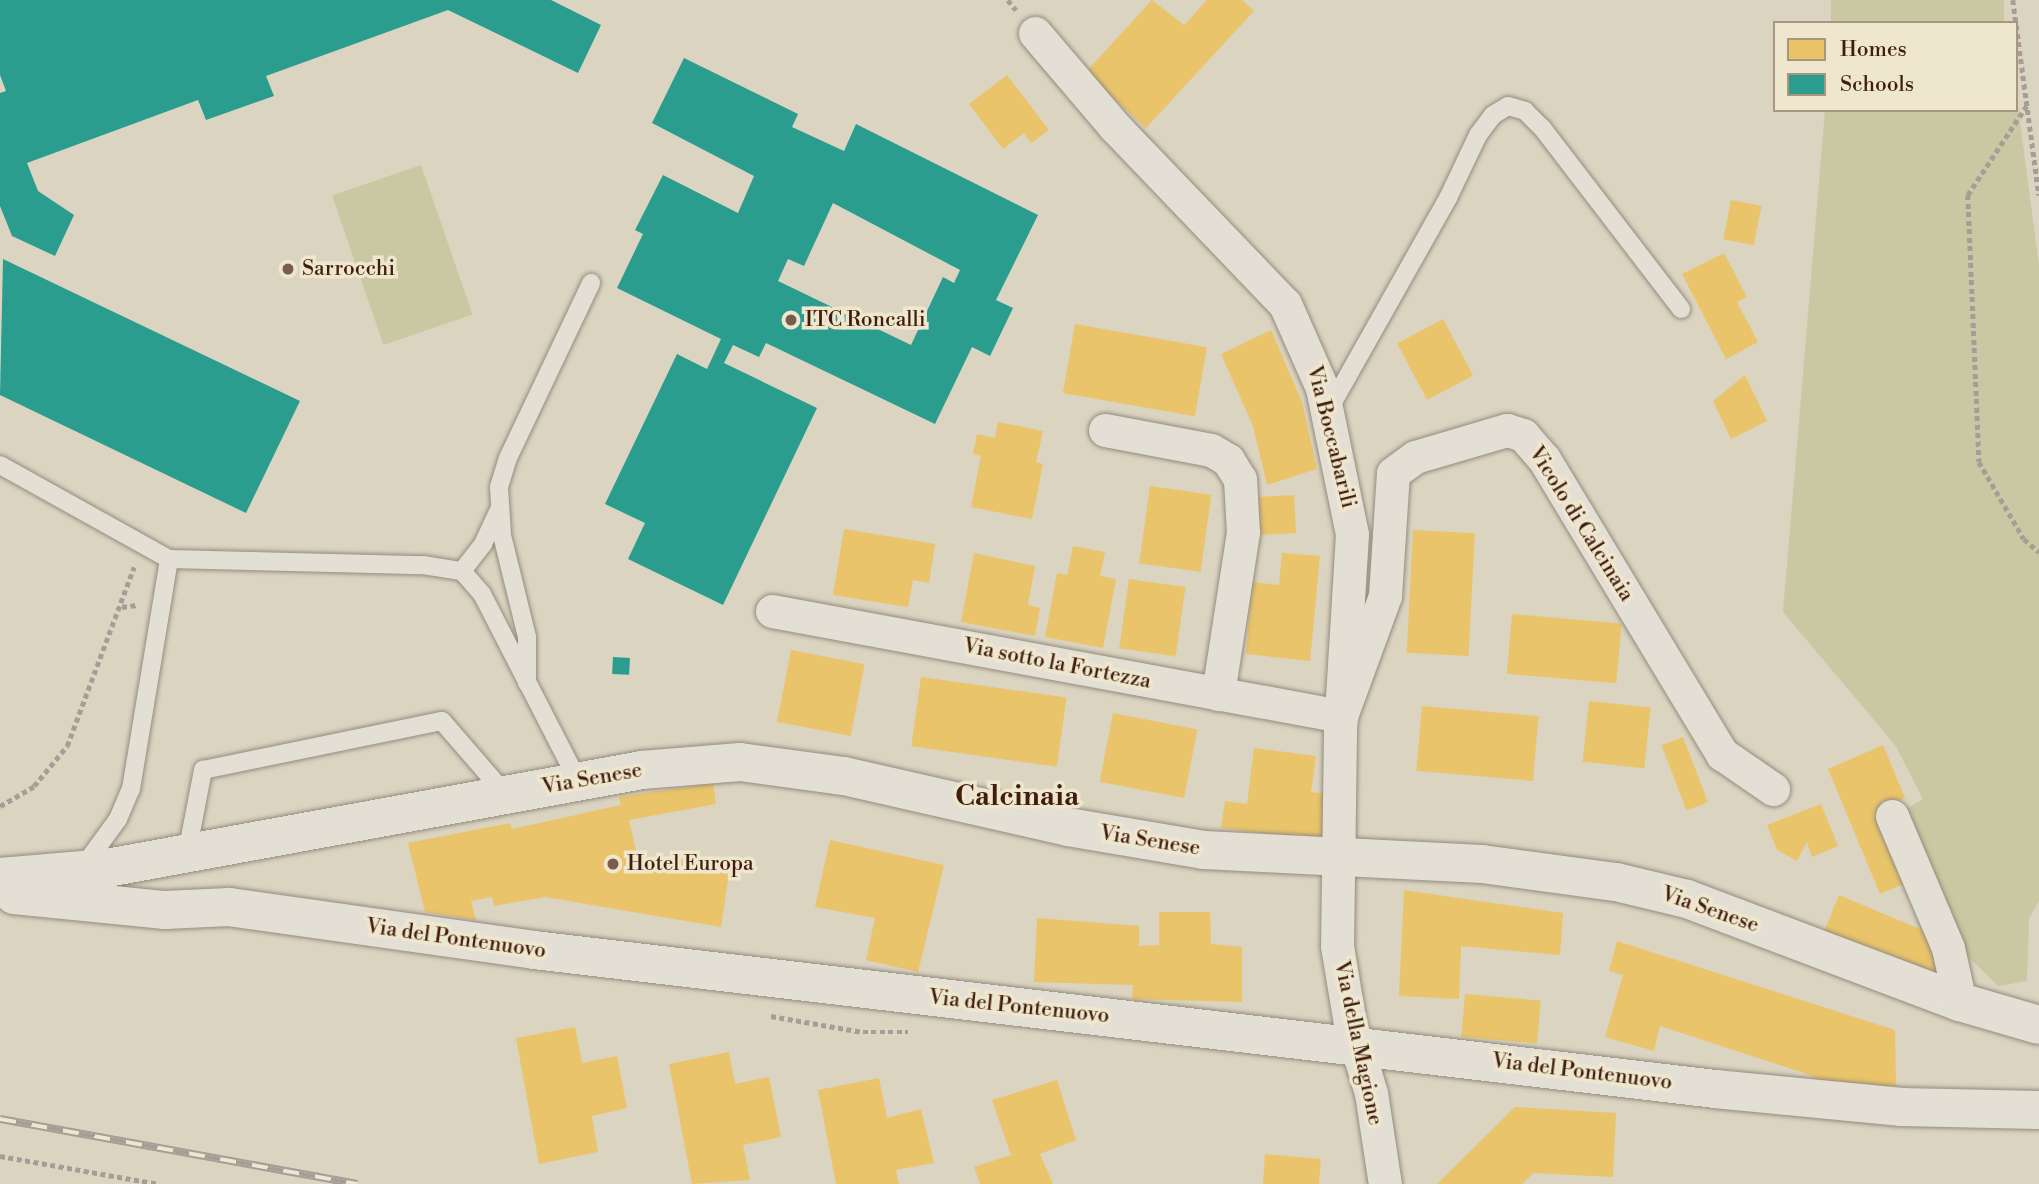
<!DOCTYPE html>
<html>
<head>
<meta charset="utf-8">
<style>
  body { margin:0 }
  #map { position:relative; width:2039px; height:1184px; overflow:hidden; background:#dbd4c0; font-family:"Libre Bodoni",serif }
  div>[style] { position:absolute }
  .green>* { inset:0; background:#c9c8a2; transform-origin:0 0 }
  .homes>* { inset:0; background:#e9c46a; transform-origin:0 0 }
  .schools>* { inset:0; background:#2a9d8f; transform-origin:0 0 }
  .path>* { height:4.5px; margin-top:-2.25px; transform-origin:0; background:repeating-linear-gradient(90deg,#a59e96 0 5px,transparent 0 8.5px) }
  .roads { filter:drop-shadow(0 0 2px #948b7e) drop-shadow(0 0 2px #948b7e) }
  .lane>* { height:18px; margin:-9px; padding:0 9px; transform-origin:9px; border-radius:9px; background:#e3dfd5 }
  .street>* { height:33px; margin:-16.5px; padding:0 16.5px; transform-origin:16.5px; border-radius:16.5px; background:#e3dfd5 }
  .secondary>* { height:38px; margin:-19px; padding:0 19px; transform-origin:19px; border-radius:19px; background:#e3dfd5 }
  .rail>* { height:8px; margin-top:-4px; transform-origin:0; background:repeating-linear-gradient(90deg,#efe6ce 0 16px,#a59e96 0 32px); box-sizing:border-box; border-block:2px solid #a59e96 }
  .dots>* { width:19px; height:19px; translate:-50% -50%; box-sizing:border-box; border:4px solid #efe6ce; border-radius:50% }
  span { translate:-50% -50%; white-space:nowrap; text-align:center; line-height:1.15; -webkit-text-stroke:7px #efe6ce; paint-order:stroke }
  .poi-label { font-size:21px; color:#401d0e }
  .left { translate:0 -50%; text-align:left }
  .street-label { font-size:21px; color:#401d0e }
  .district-label { font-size:28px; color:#401d0e; font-weight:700 }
  .legend { position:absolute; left:1773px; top:21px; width:245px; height:91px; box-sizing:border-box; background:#efe6ce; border:2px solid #a99681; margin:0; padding:9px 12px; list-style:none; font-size:21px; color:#401d0e }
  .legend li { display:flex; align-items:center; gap:14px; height:35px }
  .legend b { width:35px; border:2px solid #a99681 }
</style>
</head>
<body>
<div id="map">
  <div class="green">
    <div style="left:1831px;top:0;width:173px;height:23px"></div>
    <div style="clip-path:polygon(2016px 91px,2039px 266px,2039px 901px,2029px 919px,2027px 981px,1998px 986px,1952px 941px,1898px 814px,1923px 799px,1895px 745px,1783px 612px,1825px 110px,2016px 110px)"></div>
    <div style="left:421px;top:165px;width:158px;height:94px;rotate:71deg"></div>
  </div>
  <div class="homes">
    <div style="clip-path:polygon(1152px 0,1184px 25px,1207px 0,1242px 0,1254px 11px,1146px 128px,1085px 73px)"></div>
    <div style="clip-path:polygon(1007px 75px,1049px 130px,1031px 143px,1024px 133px,1003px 149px,969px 104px)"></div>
    <div style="left:1731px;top:200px;width:31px;height:40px;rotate:11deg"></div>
    <div style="clip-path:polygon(1724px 253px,1747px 297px,1737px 302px,1758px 342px,1726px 359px,1682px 274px)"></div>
    <div style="left:1443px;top:319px;width:64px;height:52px;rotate:62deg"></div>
    <div style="left:1075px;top:324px;width:134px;height:70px;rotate:10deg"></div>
    <div style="clip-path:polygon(1271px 330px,1302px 402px,1317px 469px,1267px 485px,1253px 426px,1221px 354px)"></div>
    <div style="clip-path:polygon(1745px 375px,1767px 421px,1731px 439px,1713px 401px)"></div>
    <div style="clip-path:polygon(998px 422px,1043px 431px,1036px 462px,1043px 464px,1032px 519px,971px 507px,981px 456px,973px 454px,977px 434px,995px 438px)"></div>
    <div style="left:1150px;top:486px;width:62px;height:78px;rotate:8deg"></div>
    <div style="left:1294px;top:495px;width:38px;height:36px;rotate:87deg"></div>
    <div style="clip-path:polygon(844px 529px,935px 544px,929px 583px,913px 580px,908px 607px,833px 595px)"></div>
    <div style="left:1413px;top:530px;width:62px;height:123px;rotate:3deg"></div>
    <div style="clip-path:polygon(1073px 546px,1105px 552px,1100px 576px,1116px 579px,1103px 648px,1045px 637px,1057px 573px,1067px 575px)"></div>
    <div style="clip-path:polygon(974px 553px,1035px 566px,1028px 605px,1040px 608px,1035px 636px,961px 622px)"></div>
    <div style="clip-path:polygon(1282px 553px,1320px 556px,1310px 661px,1246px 654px,1252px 582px,1279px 585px)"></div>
    <div style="left:1129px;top:579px;width:57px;height:70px;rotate:8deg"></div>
    <div style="left:1512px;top:614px;width:110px;height:60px;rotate:5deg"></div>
    <div style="left:791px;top:650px;width:75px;height:73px;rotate:11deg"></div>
    <div style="left:921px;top:677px;width:147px;height:70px;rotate:8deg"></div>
    <div style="left:1589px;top:701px;width:62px;height:61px;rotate:6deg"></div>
    <div style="left:1422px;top:706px;width:117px;height:65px;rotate:5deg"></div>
    <div style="left:1113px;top:713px;width:86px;height:70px;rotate:11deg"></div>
    <div style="left:1683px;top:737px;width:70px;height:23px;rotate:69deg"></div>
    <div style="clip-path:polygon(1883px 745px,1905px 798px,1883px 807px,1913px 880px,1880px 894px,1828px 769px)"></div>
    <div style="clip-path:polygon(1254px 748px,1316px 756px,1311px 792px,1329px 794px,1323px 841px,1221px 828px,1225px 801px,1247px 804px)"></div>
    <div style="clip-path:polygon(713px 783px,716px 804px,629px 820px,637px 855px,730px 866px,721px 927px,545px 897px,494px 906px,492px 897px,471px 901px,476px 920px,425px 912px,408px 843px,510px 823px,512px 829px,621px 805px,619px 797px)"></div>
    <div style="clip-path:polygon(1821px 804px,1838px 846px,1812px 857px,1807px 842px,1797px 861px,1777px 850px,1767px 825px)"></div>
    <div style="clip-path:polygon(830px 840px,944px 865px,918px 972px,866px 960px,875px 918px,815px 907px)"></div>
    <div style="clip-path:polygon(1404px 890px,1563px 913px,1560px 955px,1461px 946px,1459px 999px,1399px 996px)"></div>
    <div style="clip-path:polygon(1839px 895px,1941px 938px,1946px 982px,1823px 934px)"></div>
    <div style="clip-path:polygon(1159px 912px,1210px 912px,1211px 944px,1242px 947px,1242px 1002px,1132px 999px,1133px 985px,1034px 982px,1037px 918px,1139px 926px,1139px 946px,1159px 945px)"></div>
    <div style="clip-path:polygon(1617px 941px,1895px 1030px,1896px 1086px,1816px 1088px,1813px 1076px,1660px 1026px,1654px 1051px,1605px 1037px,1623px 975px,1609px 971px)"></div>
    <div style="left:1465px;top:994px;width:76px;height:43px;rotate:5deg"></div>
    <div style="clip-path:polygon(575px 1027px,582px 1063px,617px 1056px,627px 1108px,592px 1116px,598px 1152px,539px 1164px,516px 1038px)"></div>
    <div style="clip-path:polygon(729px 1052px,735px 1084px,769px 1077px,781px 1137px,743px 1145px,750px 1180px,692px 1184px,669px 1064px)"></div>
    <div style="clip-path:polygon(879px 1078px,887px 1118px,921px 1109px,934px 1163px,896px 1170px,899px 1184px,836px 1184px,818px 1090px)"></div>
    <div style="clip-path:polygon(1057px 1080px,1076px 1140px,1040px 1154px,1053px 1184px,980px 1184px,974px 1167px,1011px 1155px,992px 1100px)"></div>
    <div style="clip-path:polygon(1515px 1107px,1616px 1113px,1613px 1177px,1533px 1173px,1522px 1184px,1437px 1184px)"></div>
    <div style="clip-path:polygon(1265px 1154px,1321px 1159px,1319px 1184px,1263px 1184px)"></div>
  </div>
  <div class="schools">
    <div style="clip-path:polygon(0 0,551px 0,601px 25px,578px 73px,448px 10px,266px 76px,274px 96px,206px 120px,198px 100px,27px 163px,38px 191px,74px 215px,55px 256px,12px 236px,0 206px,0 93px,6px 91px,0 75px)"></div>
    <div style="clip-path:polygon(evenodd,684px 58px,798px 114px,792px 127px,844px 151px,856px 124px,1038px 215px,996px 300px,1013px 308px,990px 356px,972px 347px,935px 424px,766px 343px,759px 357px,733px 345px,724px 363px,817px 408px,723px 605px,628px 559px,645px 523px,605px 504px,677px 354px,707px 369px,721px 339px,617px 288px,643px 234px,635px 230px,663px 175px,738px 213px,754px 176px,652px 123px,684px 58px,833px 203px,960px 270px,954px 283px,943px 277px,911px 345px,778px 281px,788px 259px,804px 266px,833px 203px)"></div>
    <div style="clip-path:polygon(3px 259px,300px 401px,246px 513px,0 395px)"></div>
    <div style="left:613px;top:657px;width:17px;height:17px;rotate:3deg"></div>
  </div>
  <div class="path">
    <div style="left:1008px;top:0;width:13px;rotate:51deg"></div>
    <div style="left:2013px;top:0;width:197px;rotate:82.4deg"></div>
    <div style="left:2027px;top:106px;width:107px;rotate:123.5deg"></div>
    <div style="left:1968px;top:195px;width:267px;rotate:87.6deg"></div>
    <div style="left:1979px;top:462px;width:89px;rotate:59.7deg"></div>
    <div style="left:2024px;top:539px;width:20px;rotate:41deg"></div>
    <div style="left:122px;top:607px;width:15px;rotate:-8deg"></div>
    <div style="left:0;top:806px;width:39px;rotate:-30deg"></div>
    <div style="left:34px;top:786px;width:52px;rotate:-50.5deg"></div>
    <div style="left:67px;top:746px;width:191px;rotate:-69.5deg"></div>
    <div style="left:771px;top:1016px;width:93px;rotate:9.9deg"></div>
    <div style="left:863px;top:1032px;width:45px"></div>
    <div style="left:0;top:1156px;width:161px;rotate:10deg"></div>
  </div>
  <div class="roads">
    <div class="lane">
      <div style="left:1328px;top:411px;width:244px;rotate:-60.6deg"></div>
      <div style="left:1448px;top:198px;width:70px;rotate:-64.5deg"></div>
      <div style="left:1478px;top:135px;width:25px;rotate:-53deg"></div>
      <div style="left:1493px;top:115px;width:17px;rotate:-31deg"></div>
      <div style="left:1508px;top:106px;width:18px;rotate:16deg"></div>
      <div style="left:1525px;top:111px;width:25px;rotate:45deg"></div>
      <div style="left:1543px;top:129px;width:227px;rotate:52.5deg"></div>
      <div style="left:0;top:465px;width:193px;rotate:29.1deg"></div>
      <div style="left:462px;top:571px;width:34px;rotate:-52deg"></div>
      <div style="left:483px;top:544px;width:38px;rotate:-65deg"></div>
      <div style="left:527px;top:683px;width:46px;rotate:-90deg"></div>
      <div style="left:527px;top:637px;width:105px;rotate:-103.8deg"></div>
      <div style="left:502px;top:535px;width:48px;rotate:-93.6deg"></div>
      <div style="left:499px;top:487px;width:30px;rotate:-73deg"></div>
      <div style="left:508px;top:458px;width:194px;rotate:-64.6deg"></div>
      <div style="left:187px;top:853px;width:85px;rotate:-79.1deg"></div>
      <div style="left:203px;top:770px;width:244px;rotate:-11.6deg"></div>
      <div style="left:442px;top:721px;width:98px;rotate:49.1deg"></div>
      <div style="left:83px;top:867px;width:59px;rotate:-53.9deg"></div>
      <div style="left:118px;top:819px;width:33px;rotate:-67deg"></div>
      <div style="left:131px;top:789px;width:233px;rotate:-80.6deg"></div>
      <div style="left:169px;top:559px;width:254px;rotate:1.4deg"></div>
      <div style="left:423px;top:565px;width:39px;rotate:9deg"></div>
      <div style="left:462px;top:571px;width:30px;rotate:49deg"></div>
      <div style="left:482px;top:594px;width:210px;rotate:62.8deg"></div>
    </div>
    <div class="street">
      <div style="left:1035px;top:33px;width:123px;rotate:49.6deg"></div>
      <div style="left:1115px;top:127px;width:245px;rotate:46.2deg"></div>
      <div style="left:1285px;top:304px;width:92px;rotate:66.2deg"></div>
      <div style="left:1322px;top:388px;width:149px;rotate:78.4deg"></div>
      <div style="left:1352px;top:534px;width:199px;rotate:93.5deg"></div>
      <div style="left:1340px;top:733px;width:213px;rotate:90.8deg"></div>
      <div style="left:1337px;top:946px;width:79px;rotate:80.5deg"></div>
      <div style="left:1350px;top:1024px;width:72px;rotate:73.1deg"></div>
      <div style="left:1371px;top:1093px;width:92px;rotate:81.3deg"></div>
      <div style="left:1105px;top:430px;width:108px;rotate:10.7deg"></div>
      <div style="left:1211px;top:450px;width:20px;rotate:30deg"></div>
      <div style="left:1228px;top:460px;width:22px;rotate:58deg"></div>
      <div style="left:1240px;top:479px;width:53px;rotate:86.8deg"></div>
      <div style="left:1243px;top:532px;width:164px;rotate:98.8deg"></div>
      <div style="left:772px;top:611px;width:579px;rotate:10.46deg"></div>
      <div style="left:1341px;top:716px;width:128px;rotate:-69.9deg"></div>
      <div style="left:1385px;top:596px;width:123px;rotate:-86.3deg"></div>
      <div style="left:1393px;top:473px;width:27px;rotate:-36deg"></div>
      <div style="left:1415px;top:457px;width:96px;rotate:-16.4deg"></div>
      <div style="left:1507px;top:430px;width:17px;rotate:17deg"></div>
      <div style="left:1523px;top:435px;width:32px;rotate:49deg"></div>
      <div style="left:1544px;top:459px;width:345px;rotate:58.9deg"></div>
      <div style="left:1722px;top:754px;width:62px;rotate:34.5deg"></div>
      <div style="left:1892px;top:816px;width:143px;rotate:67deg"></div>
      <div style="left:1948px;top:948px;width:55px;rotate:77.5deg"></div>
    </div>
    <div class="secondary">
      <div style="left:0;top:877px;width:107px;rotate:-4.8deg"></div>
      <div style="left:107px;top:868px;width:544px;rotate:-10.38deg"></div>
      <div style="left:642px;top:770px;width:98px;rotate:-4.7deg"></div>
      <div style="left:740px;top:762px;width:105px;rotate:7.7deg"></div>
      <div style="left:844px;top:776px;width:230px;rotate:12.8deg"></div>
      <div style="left:1068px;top:827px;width:138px;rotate:9.6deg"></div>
      <div style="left:1204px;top:850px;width:278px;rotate:2.9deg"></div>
      <div style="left:1482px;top:864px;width:135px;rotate:7.7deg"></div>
      <div style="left:1616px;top:882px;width:73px;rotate:13.5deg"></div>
      <div style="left:1687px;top:899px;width:292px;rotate:20.7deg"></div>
      <div style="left:1960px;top:1002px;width:82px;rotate:16.2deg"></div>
      <div style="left:14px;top:895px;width:152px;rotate:5.7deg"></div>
      <div style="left:165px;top:910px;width:64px;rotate:-2.7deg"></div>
      <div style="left:229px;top:907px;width:308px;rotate:8deg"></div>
      <div style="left:534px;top:950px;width:1189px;rotate:6.71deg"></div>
      <div style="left:1715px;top:1089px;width:188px;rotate:5.5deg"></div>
      <div style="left:1902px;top:1107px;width:137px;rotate:1.3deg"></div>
    </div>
  </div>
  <div class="rail">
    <div style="left:0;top:1119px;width:363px;rotate:10.3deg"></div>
  </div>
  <div class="dots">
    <div style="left:288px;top:269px;background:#765d4c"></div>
    <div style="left:791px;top:320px;background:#765d4c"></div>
    <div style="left:613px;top:864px;background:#765d4c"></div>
  </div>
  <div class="poi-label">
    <span class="left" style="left:302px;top:269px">Sarrocchi</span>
    <span class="left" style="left:805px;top:320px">ITC Roncalli</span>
    <span class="left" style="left:627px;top:864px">Hotel Europa</span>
  </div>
  <div class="street-label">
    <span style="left:1331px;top:437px;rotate:76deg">Via Boccabarili</span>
    <span style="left:1581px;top:524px;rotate:58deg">Vicolo di Calcinaia</span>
    <span style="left:1057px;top:664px;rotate:11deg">Via sotto la Fortezza</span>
    <span style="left:592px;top:779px;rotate:-10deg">Via Senese</span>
    <span style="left:1150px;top:841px;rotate:9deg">Via Senese</span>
    <span style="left:1710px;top:910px;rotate:19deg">Via Senese</span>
    <span style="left:456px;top:939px;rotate:8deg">Via del Pontenuovo</span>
    <span style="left:1019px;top:1007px;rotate:6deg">Via del Pontenuovo</span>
    <span style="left:1358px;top:1043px;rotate:78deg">Via della Magione</span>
    <span style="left:1582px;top:1072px;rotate:7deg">Via del Pontenuovo</span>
  </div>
  <div class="district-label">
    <span style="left:1017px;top:797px">Calcinaia</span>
  </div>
  <ul class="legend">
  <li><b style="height:19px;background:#e9c46a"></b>Homes</li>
  <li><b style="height:19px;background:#2a9d8f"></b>Schools</li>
  </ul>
</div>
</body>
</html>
